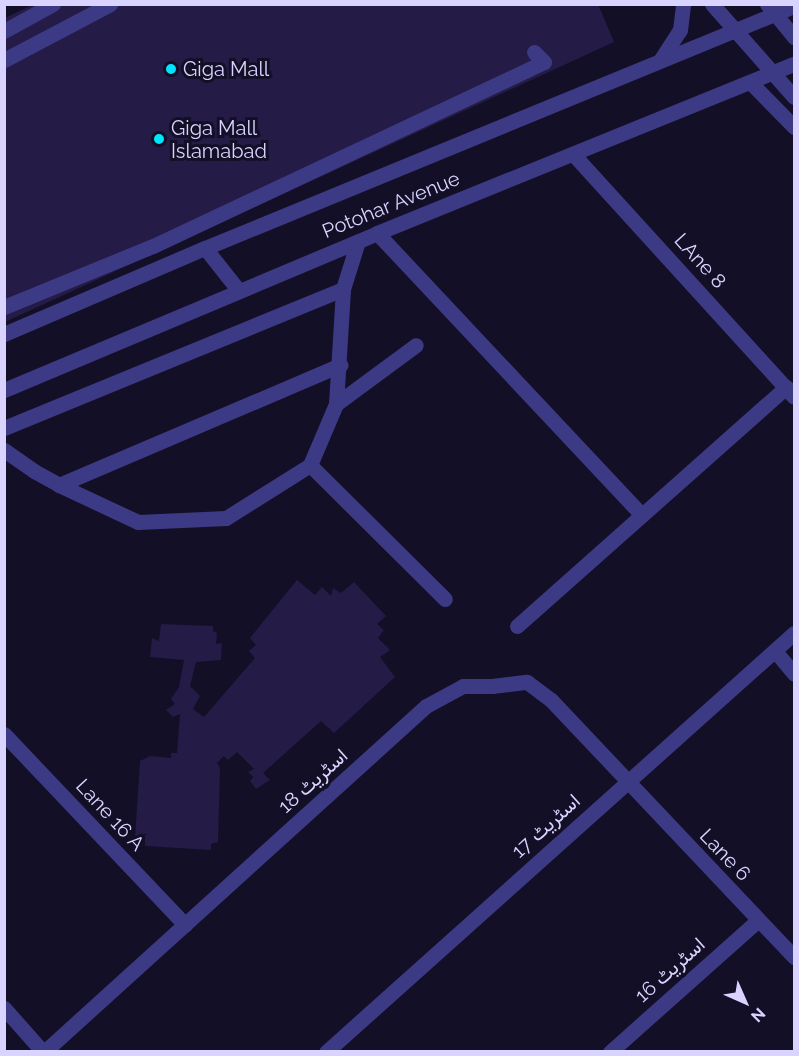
<!DOCTYPE html>
<html>
<head>
<meta charset="utf-8">
<style>
  body { margin:0 }
  #map { position:relative; width:799px; height:1056px; overflow:hidden; background:#130f26; font-family:Raleway,Vazirmatn,sans-serif }
  div>[style] { position:absolute }
  .building>* { inset:0; background:#241b47 }
  .minor>* { height:15px; margin:-7.5px; padding:0 7.5px; transform-origin:7.5px; border-radius:7.5px; background:#3d3a85 }
  .dots>* { width:16px; height:16px; translate:-50% -50%; box-sizing:border-box; border:3px solid #130f26; border-radius:50% }
  span { translate:-50% -50%; white-space:nowrap; text-align:center; line-height:1.15; -webkit-text-stroke:6px #130f26; paint-order:stroke }
  .poi-label { font-size:20px; color:#d9d4ff }
  .left { translate:0 -50%; text-align:left }
  .street-label { font-size:20px; color:#d9d4ff }
  .frame { position:absolute; inset:0; border:6px solid #d9d4ff; pointer-events:none }
  .north { position:absolute; left:715px; top:972px; width:60px; height:60px; -webkit-text-stroke:4px #130f26; paint-order:stroke; rotate:135deg; font-size:16px; font-weight:700; line-height:24px; text-align:center; color:#d9d4ff }
  .north::after { content:''; display:block; margin:auto; width:21px; height:27px; background:#d9d4ff; clip-path:polygon(50% 0,100% 100%,50% 72%,0 100%) }
</style>
</head>
<body>
<div id="map">
  <div class="building">
    <div style="clip-path:polygon(34px 4px,598px 4px,614px 42px,5px 322px,5px 18px)"></div>
    <div style="clip-path:polygon(297px 580px,315px 595px,322px 587px,331px 596px,333px 588px,341px 593px,354px 582px,386px 616px,377px 624px,384px 630px,378px 638px,390px 650px,380px 657px,395px 677px,334px 733px,321px 721px,263px 773px,270px 780px,256px 789px,250px 781px,253px 777px,248px 772px,254px 769px,237px 752px,228px 760px,224px 756px,217px 763px,220px 768px,218px 842px,211px 844px,211px 850px,145px 846px,145px 839px,135px 838px,140px 761px,150px 756px,171px 758px,171px 753px,177px 753px,180px 714px,173px 717px,166px 710px,175px 704px,171px 699px,179px 687px,184px 660px,150px 657px,152px 638px,159px 641px,161px 624px,213px 626px,213px 631px,217px 633px,216px 644px,222px 643px,221px 660px,196px 662px,190px 686px,200px 696px,193px 709px,204px 717px,255px 658px,249px 651px,256px 645px,250px 638px)"></div>
  </div>
  <div class="minor">
    <div style="left:712px;top:4px;width:124px;rotate:48.6deg"></div>
    <div style="left:767px;top:4px;width:43px;rotate:50.7deg"></div>
    <div style="left:4px;top:31px;width:56px;rotate:-28.9deg"></div>
    <div style="left:661px;top:59px;width:35px;rotate:-57deg"></div>
    <div style="left:680px;top:30px;width:26px;rotate:-83deg"></div>
    <div style="left:4px;top:60px;width:120px;rotate:-27.8deg"></div>
    <div style="left:750px;top:82px;width:63px;rotate:45.6deg"></div>
    <div style="left:573px;top:154px;width:328px;rotate:47.7deg"></div>
    <div style="left:377px;top:233px;width:387px;rotate:46.8deg"></div>
    <div style="left:205px;top:248px;width:55px;rotate:51.7deg"></div>
    <div style="left:4px;top:307px;width:161px;rotate:-22.3deg"></div>
    <div style="left:153px;top:246px;width:432px;rotate:-25.2deg"></div>
    <div style="left:544px;top:62px;width:14px;rotate:-135deg"></div>
    <div style="left:4px;top:334px;width:219px;rotate:-23.2deg"></div>
    <div style="left:205px;top:248px;width:637px;rotate:-22.34deg"></div>
    <div style="left:4px;top:390px;width:405px;rotate:-22.8deg"></div>
    <div style="left:377px;top:233px;width:450px;rotate:-22.1deg"></div>
    <div style="left:336px;top:404px;width:99px;rotate:-36.4deg"></div>
    <div style="left:4px;top:428px;width:366px;rotate:-22.3deg"></div>
    <div style="left:4px;top:450px;width:37px;rotate:35deg"></div>
    <div style="left:34px;top:471px;width:29px;rotate:29deg"></div>
    <div style="left:59px;top:485px;width:87px;rotate:25.1deg"></div>
    <div style="left:138px;top:522px;width:88px;rotate:-2.6deg"></div>
    <div style="left:226px;top:518px;width:99px;rotate:-32.2deg"></div>
    <div style="left:310px;top:465px;width:66px;rotate:-66.9deg"></div>
    <div style="left:336px;top:404px;width:115px;rotate:-86.5deg"></div>
    <div style="left:343px;top:289px;width:50px;rotate:-72.6deg"></div>
    <div style="left:310px;top:465px;width:190px;rotate:44.8deg"></div>
    <div style="left:59px;top:485px;width:306px;rotate:-23.1deg"></div>
    <div style="left:517px;top:626px;width:360px;rotate:-41.6deg"></div>
    <div style="left:775px;top:651px;width:30px;rotate:50deg"></div>
    <div style="left:4px;top:734px;width:263px;rotate:46.5deg"></div>
    <div style="left:4px;top:1008px;width:59px;rotate:48.4deg"></div>
    <div style="left:44px;top:1052px;width:515px;rotate:-42.17deg"></div>
    <div style="left:426px;top:706px;width:42px;rotate:-28.4deg"></div>
    <div style="left:463px;top:686px;width:29px"></div>
    <div style="left:492px;top:686px;width:35px;rotate:-7deg"></div>
    <div style="left:527px;top:682px;width:30px;rotate:37deg"></div>
    <div style="left:551px;top:700px;width:354px;rotate:46.6deg"></div>
    <div style="left:326px;top:1052px;width:628px;rotate:-41.84deg"></div>
    <div style="left:610px;top:1052px;width:198px;rotate:-41.7deg"></div>
  </div>
  <div class="dots">
    <div style="left:171px;top:69px;background:#00e5ff"></div>
    <div style="left:159px;top:139px;background:#00e5ff"></div>
  </div>
  <div class="poi-label">
    <span class="left" style="left:183px;top:69px">Giga Mall</span>
    <span class="left" style="left:171px;top:140px">Giga Mall<br>Islamabad</span>
  </div>
  <div class="street-label">
    <span style="left:391px;top:205px;rotate:-22deg">Potohar Avenue</span>
    <span style="left:700px;top:261px;rotate:48deg">LAne 8</span>
    <span style="left:313px;top:781px;rotate:-42deg">اسٹریٹ 18</span>
    <span style="left:110px;top:815px;rotate:47deg">Lane 16 A</span>
    <span style="left:546px;top:826px;rotate:-42deg">اسٹریٹ 17</span>
    <span style="left:725px;top:855px;rotate:46deg">Lane 6</span>
    <span style="left:670px;top:970px;rotate:-42deg">اسٹریٹ 16</span>
  </div>
  <div class="frame"></div>
  <div class="north">N</div>
</div>
</body>
</html>
